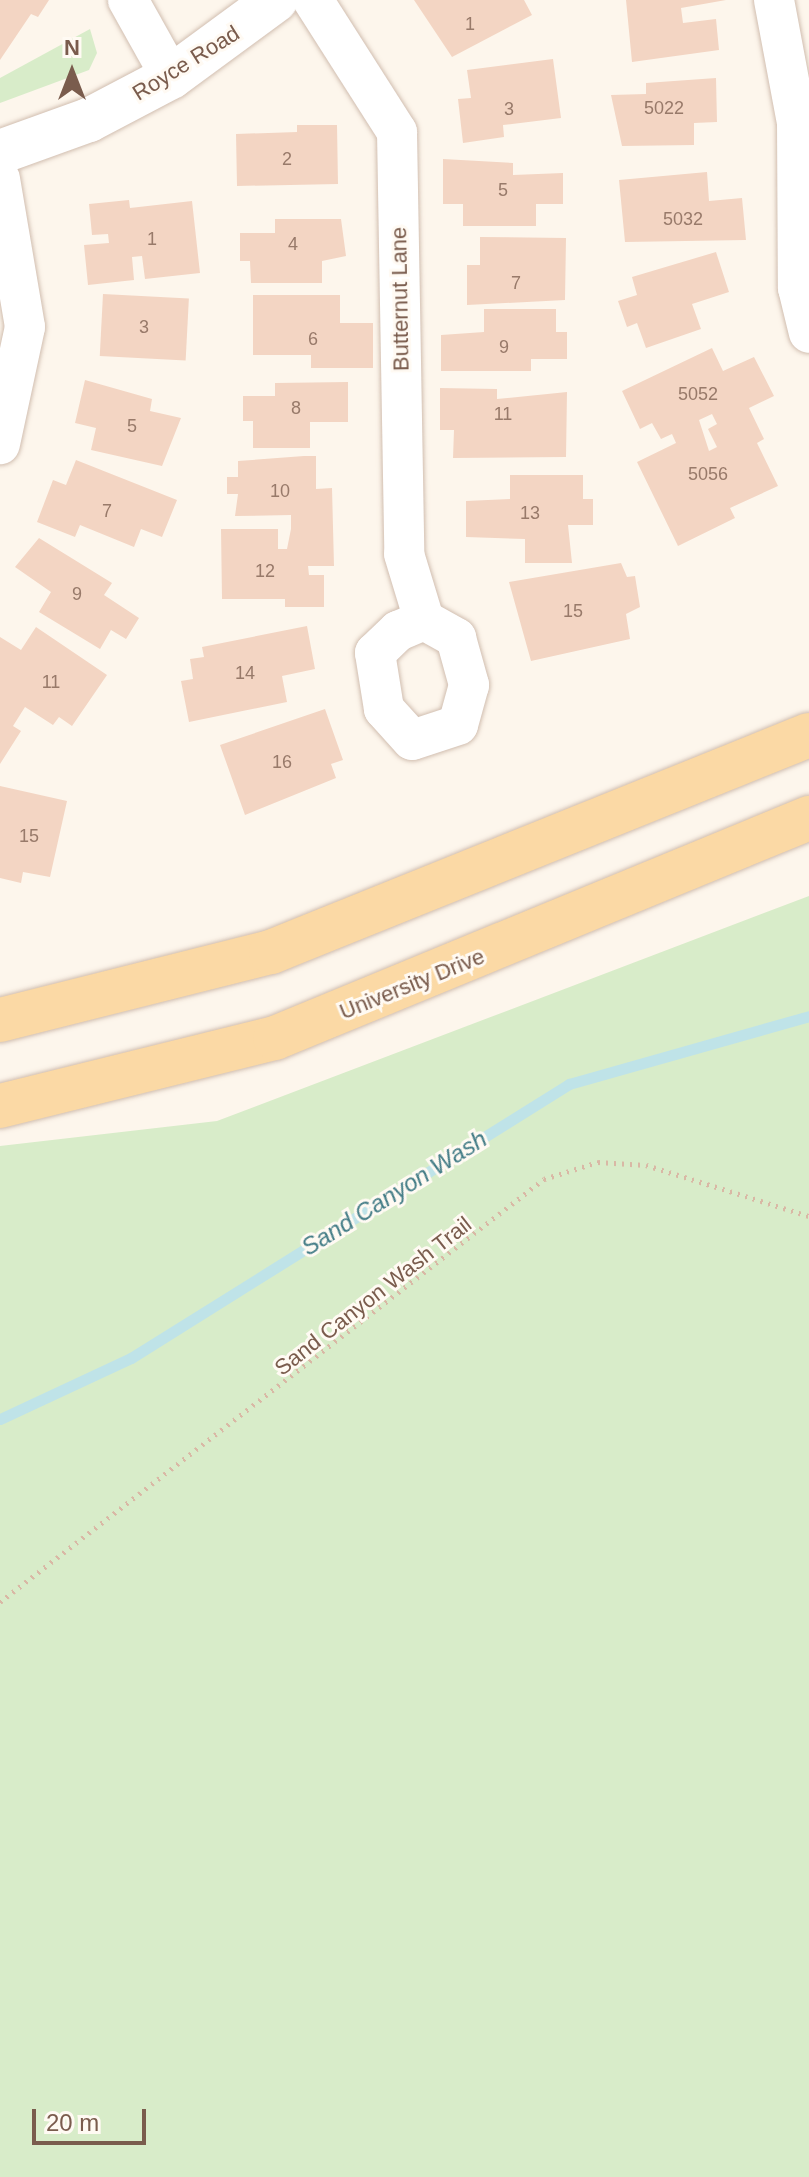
<!DOCTYPE html>
<html>
<head>
<meta charset="utf-8">
<style>
  body { margin:0 }
  #map { position:relative; width:809px; height:2177px; overflow:hidden; background:#fdf6ec; font-family:Arial,sans-serif }
  div>[style] { position:absolute }
  .green>* { inset:0; background:#d8ecc9 }
  .stream>* { height:11px; margin:-5.5px; padding:0 5.5px; transform-origin:5.5px; border-radius:5.5px; background:#bfe3e8 }
  .building>* { inset:0; background:#f3d5c3; transform-origin:0 0 }
  .path>* { height:5px; margin-top:-2.5px; transform-origin:0; background:repeating-linear-gradient(90deg,#d9b8a5 0 2px,transparent 0 8px) }
  .roads { filter:drop-shadow(0 0 2px #d1beb0) drop-shadow(0 0 2px #d1beb0) }
  .street>* { height:40px; margin:-20px; padding:0 20px; transform-origin:20px; border-radius:20px; background:#fff }
  .secondary>* { height:44px; margin:-22px; padding:0 22px; transform-origin:22px; border-radius:22px; background:#fff }
  .primary>* { height:44px; margin:-22px; padding:0 22px; transform-origin:22px; border-radius:22px; background:#fbd9a5 }
  span { translate:-50% -50%; white-space:nowrap; text-align:center; line-height:1.15; -webkit-text-stroke:6px #fffaf3; paint-order:stroke }
  .number-label { font-size:18px; color:#987a6a }
  .number-label span { -webkit-text-stroke-width:0 }
  .street-label { font-size:22px; color:#7a5c4d }
  .water-label { font-size:24px; color:#437c86; font-style:italic }
  .north { position:absolute; left:32px; top:32px; width:80px; height:80px; -webkit-text-stroke:6px #fffaf3; paint-order:stroke; rotate:0deg; font-size:22px; font-weight:700; line-height:32px; text-align:center; color:#7a5c4d }
  .north::after { content:''; display:block; margin:auto; width:28px; height:36px; background:#7a5c4d; clip-path:polygon(50% 0,100% 100%,50% 72%,0 100%) }
  .scale { position:absolute; left:32px; top:2109px; width:114px; height:36px; box-sizing:border-box; border:4px solid #7a5c4d; border-top:0; padding-left:10px; font-size:24px; line-height:28px; white-space:nowrap; color:#7a5c4d; -webkit-text-stroke:6px #fffaf3; paint-order:stroke }
</style>
</head>
<body>
<div id="map">
  <div class="green">
    <div style="clip-path:polygon(90px 29px,97px 53px,89px 70px,0 103px,0 78px)"></div>
    <div style="clip-path:polygon(809px 896px,809px 2177px,0 2177px,0 1146px,217px 1121px)"></div>
  </div>
  <div class="stream">
    <div style="left:0;top:1419px;width:145px;rotate:-25deg"></div>
    <div style="left:131px;top:1358px;width:517px;rotate:-32.03deg"></div>
    <div style="left:569px;top:1084px;width:249px;rotate:-15.8deg"></div>
  </div>
  <div class="building">
    <div style="clip-path:polygon(0 0,49px 0,38px 17px,31px 14px,0 60px)"></div>
    <div style="clip-path:polygon(414px 0,524px 0,532px 15px,452px 57px)"></div>
    <div style="clip-path:polygon(626px 0,726px 0,681px 8px,683px 23px,716px 19px,719px 50px,632px 62px)"></div>
    <div style="clip-path:polygon(553px 59px,561px 118px,503px 125px,504px 137px,463px 143px,458px 99px,471px 98px,467px 70px)"></div>
    <div style="clip-path:polygon(716px 78px,717px 122px,694px 123px,694px 145px,622px 146px,611px 95px,646px 94px,646px 83px)"></div>
    <div style="clip-path:polygon(297px 125px,337px 125px,338px 184px,237px 186px,236px 134px,297px 132px)"></div>
    <div style="clip-path:polygon(443px 159px,513px 163px,513px 175px,563px 173px,563px 204px,536px 204px,536px 226px,463px 226px,463px 204px,443px 204px)"></div>
    <div style="clip-path:polygon(707px 172px,709px 201px,742px 198px,746px 240px,625px 242px,619px 180px)"></div>
    <div style="clip-path:polygon(129px 200px,130px 208px,192px 201px,200px 273px,145px 279px,142px 256px,132px 257px,134px 280px,88px 285px,84px 245px,109px 243px,108px 234px,92px 235px,89px 204px)"></div>
    <div style="clip-path:polygon(275px 219px,341px 219px,346px 256px,322px 261px,322px 283px,251px 283px,250px 261px,240px 261px,240px 233px,275px 233px)"></div>
    <div style="clip-path:polygon(480px 237px,566px 238px,565px 300px,467px 305px,467px 265px,480px 265px)"></div>
    <div style="clip-path:polygon(716px 252px,729px 292px,692px 304px,701px 329px,646px 348px,637px 323px,627px 327px,618px 301px,637px 295px,632px 277px)"></div>
    <div style="left:103px;top:294px;width:86px;height:62px;rotate:3deg"></div>
    <div style="clip-path:polygon(253px 295px,340px 295px,340px 323px,373px 323px,373px 368px,311px 368px,311px 355px,253px 355px)"></div>
    <div style="clip-path:polygon(484px 309px,556px 309px,556px 332px,567px 332px,567px 359px,531px 359px,531px 371px,441px 371px,441px 335px,484px 332px)"></div>
    <div style="clip-path:polygon(evenodd,712px 348px,723px 371px,754px 357px,774px 396px,749px 408px,764px 439px,757px 443px,778px 486px,730px 508px,735px 518px,678px 546px,637px 462px,676px 443px,672px 434px,661px 439px,652px 423px,640px 429px,622px 391px,712px 348px,712px 414px,717px 424px,708px 429px,717px 447px,709px 451px,699px 420px,712px 414px)"></div>
    <div style="clip-path:polygon(85px 380px,152px 399px,150px 411px,181px 418px,162px 466px,91px 450px,96px 428px,75px 423px)"></div>
    <div style="clip-path:polygon(348px 382px,348px 422px,310px 422px,310px 448px,253px 448px,253px 421px,243px 421px,243px 396px,275px 396px,275px 383px)"></div>
    <div style="clip-path:polygon(440px 388px,497px 389px,497px 399px,567px 392px,566px 457px,453px 458px,454px 430px,440px 430px)"></div>
    <div style="clip-path:polygon(304px 456px,316px 456px,316px 489px,332px 488px,334px 566px,308px 566px,309px 575px,324px 575px,324px 607px,285px 607px,285px 599px,222px 599px,221px 529px,278px 529px,278px 549px,287px 549px,291px 529px,291px 515px,235px 516px,238px 494px,227px 494px,227px 477px,238px 477px,238px 461px)"></div>
    <div style="clip-path:polygon(76px 460px,177px 500px,162px 537px,141px 529px,134px 547px,80px 525px,75px 537px,37px 522px,53px 480px,66px 485px)"></div>
    <div style="clip-path:polygon(510px 475px,583px 475px,583px 499px,593px 499px,593px 525px,568px 525px,572px 563px,525px 563px,525px 539px,466px 537px,466px 501px,510px 499px)"></div>
    <div style="clip-path:polygon(39px 538px,112px 583px,104px 595px,139px 618px,126px 639px,111px 630px,100px 649px,39px 612px,51px 592px,15px 567px)"></div>
    <div style="clip-path:polygon(621px 563px,627px 577px,635px 576px,640px 607px,626px 614px,630px 639px,531px 661px,509px 582px)"></div>
    <div style="clip-path:polygon(307px 626px,315px 669px,282px 676px,287px 702px,189px 722px,181px 681px,193px 679px,190px 659px,204px 657px,202px 647px)"></div>
    <div style="clip-path:polygon(36px 627px,107px 675px,72px 726px,59px 717px,53px 725px,25px 707px,13px 726px,21px 731px,0 764px,0 637px,21px 650px)"></div>
    <div style="clip-path:polygon(325px 709px,343px 760px,331px 764px,336px 778px,245px 815px,220px 745px)"></div>
    <div style="clip-path:polygon(0 786px,67px 801px,50px 877px,23px 872px,21px 883px,0 878px)"></div>
  </div>
  <div class="path">
    <div style="left:0;top:1602px;width:689px;rotate:-37.87deg"></div>
    <div style="left:544px;top:1179px;width:57px;rotate:-17.5deg"></div>
    <div style="left:598px;top:1162px;width:48px;rotate:3.6deg"></div>
    <div style="left:646px;top:1165px;width:171px;rotate:17.4deg"></div>
  </div>
  <div class="roads">
    <div class="street">
      <div style="left:128px;top:0;width:88px;rotate:60.8deg"></div>
      <div style="left:313px;top:0;width:156px;rotate:57.5deg"></div>
      <div style="left:397px;top:132px;width:422px;rotate:89deg"></div>
      <div style="left:404px;top:554px;width:69px;rotate:73.1deg"></div>
      <div style="left:424px;top:620px;width:37px;rotate:29deg"></div>
      <div style="left:456px;top:638px;width:49px;rotate:74.5deg"></div>
      <div style="left:469px;top:685px;width:41px;rotate:105.4deg"></div>
      <div style="left:458px;top:725px;width:48px;rotate:161.9deg"></div>
      <div style="left:412px;top:740px;width:42px;rotate:-132.1deg"></div>
      <div style="left:384px;top:709px;width:57px;rotate:-99.1deg"></div>
      <div style="left:375px;top:653px;width:32px;rotate:-44deg"></div>
      <div style="left:398px;top:631px;width:28px;rotate:-23deg"></div>
      <div style="left:774px;top:0;width:125px;rotate:79.4deg"></div>
      <div style="left:797px;top:123px;width:165px;rotate:89.7deg"></div>
      <div style="left:798px;top:288px;width:46px;rotate:76.3deg"></div>
      <div style="left:0;top:179px;width:150px;rotate:80.4deg"></div>
      <div style="left:25px;top:327px;width:120px;rotate:102.1deg"></div>
    </div>
    <div class="secondary">
      <div style="left:0;top:152px;width:95px;rotate:-19.8deg"></div>
      <div style="left:89px;top:120px;width:93px;rotate:-27.7deg"></div>
      <div style="left:171px;top:77px;width:130px;rotate:-36.3deg"></div>
    </div>
    <div class="primary">
      <div style="left:0;top:1020px;width:279px;rotate:-14.1deg"></div>
      <div style="left:271px;top:952px;width:580px;rotate:-21.97deg"></div>
      <div style="left:0;top:1106px;width:283px;rotate:-13.9deg"></div>
      <div style="left:275px;top:1038px;width:578px;rotate:-22.39deg"></div>
    </div>
  </div>
  <div class="number-label">
    <span style="left:470px;top:24px">1</span>
    <span style="left:664px;top:108px">5022</span>
    <span style="left:509px;top:109px">3</span>
    <span style="left:287px;top:159px">2</span>
    <span style="left:503px;top:190px">5</span>
    <span style="left:683px;top:219px">5032</span>
    <span style="left:152px;top:239px">1</span>
    <span style="left:293px;top:244px">4</span>
    <span style="left:516px;top:283px">7</span>
    <span style="left:144px;top:327px">3</span>
    <span style="left:313px;top:339px">6</span>
    <span style="left:504px;top:347px">9</span>
    <span style="left:698px;top:394px">5052</span>
    <span style="left:296px;top:408px">8</span>
    <span style="left:503px;top:414px">11</span>
    <span style="left:132px;top:426px">5</span>
    <span style="left:708px;top:474px">5056</span>
    <span style="left:280px;top:491px">10</span>
    <span style="left:107px;top:511px">7</span>
    <span style="left:530px;top:513px">13</span>
    <span style="left:265px;top:571px">12</span>
    <span style="left:77px;top:594px">9</span>
    <span style="left:573px;top:611px">15</span>
    <span style="left:245px;top:673px">14</span>
    <span style="left:51px;top:682px">11</span>
    <span style="left:282px;top:762px">16</span>
    <span style="left:29px;top:836px">15</span>
  </div>
  <div class="street-label">
    <span style="left:186px;top:63px;rotate:-32deg">Royce Road</span>
    <span style="left:400px;top:299px;rotate:-91deg">Butternut Lane</span>
    <span style="left:412px;top:984px;rotate:-22deg">University Drive</span>
    <span style="left:373px;top:1296px;rotate:-38deg">Sand Canyon Wash Trail</span>
  </div>
  <div class="water-label">
    <span style="left:394px;top:1193px;rotate:-32deg">Sand Canyon Wash</span>
  </div>
  <div class="north">N</div>
  <div class="scale">20 m</div>
</div>
</body>
</html>
